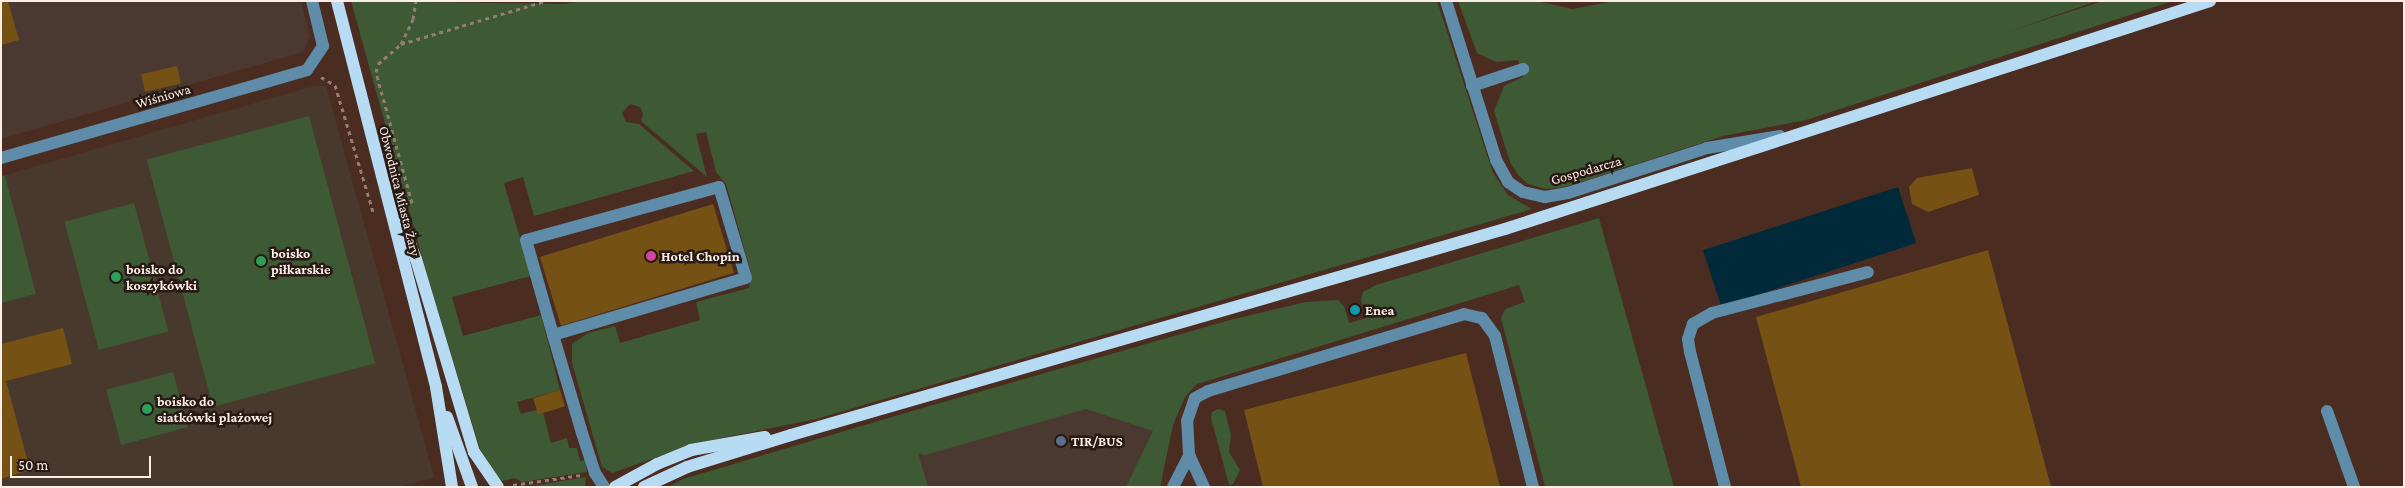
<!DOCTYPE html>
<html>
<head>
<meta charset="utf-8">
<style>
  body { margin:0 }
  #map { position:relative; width:2405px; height:488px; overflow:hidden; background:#4b2c21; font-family:"Crimson Pro",serif }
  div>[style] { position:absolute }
  .commercial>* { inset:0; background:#4b3831 }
  .education>* { inset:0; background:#49392d }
  .green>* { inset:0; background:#3d5a34; transform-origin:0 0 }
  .water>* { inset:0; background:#002939; transform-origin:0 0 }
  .building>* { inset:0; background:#755114; transform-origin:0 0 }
  .path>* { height:3px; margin-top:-1.5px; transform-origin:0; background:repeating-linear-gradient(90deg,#957c73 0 4px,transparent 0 8px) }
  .minor>* { height:12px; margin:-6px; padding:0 6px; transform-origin:6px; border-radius:6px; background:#5e8ca9 }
  .major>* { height:12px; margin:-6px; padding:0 6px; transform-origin:6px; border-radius:6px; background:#b7dbf3 }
  .dots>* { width:14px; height:14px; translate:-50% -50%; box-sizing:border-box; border:2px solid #271914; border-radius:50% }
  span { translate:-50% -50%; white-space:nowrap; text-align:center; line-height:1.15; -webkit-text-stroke:5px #271914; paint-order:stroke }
  .street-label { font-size:14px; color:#fdede7 }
  .poi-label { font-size:14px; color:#fdede7; font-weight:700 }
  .left { translate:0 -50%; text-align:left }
  .frame { position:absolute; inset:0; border:2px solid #fdede7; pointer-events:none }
  .scale { position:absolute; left:10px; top:456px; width:141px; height:22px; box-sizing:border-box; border:2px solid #fdede7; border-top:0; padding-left:6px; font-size:15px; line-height:18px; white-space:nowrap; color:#fdede7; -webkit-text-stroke:4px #271914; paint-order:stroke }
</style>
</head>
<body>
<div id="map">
  <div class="commercial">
    <div style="clip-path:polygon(1px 1px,301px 1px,310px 36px,303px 52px,1px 139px)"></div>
    <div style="clip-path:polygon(1199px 350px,1129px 487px,740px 487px)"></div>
  </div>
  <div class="education">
    <div style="clip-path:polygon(314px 86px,326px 86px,434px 477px,400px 487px,1px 487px,1px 303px,36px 294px,5px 175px)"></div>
  </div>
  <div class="green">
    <div style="clip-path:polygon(351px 1px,563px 4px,584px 1px,1437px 1px,1493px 173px,1508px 195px,1532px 209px,816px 419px,697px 443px,612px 473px,602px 467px,572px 363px,572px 344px,588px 333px,615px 326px,620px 343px,700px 320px,696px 302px,749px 288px,751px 272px,726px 184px,716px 172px,706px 132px,696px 134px,707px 177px,641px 121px,643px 114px,640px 107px,630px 104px,622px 113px,626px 122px,639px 124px,694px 171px,534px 216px,523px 177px,504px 183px,531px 276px,452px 297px,463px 336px,541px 315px,560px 390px,517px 402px,521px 414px,536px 410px,543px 412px,551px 443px,567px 438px,569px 448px,577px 448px,580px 461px,585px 460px,587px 472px,522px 482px,515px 478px,502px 481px,492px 471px,480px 449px,426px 271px)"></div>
    <div style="clip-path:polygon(1458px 1px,1536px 1px,1573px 9px,1614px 1px,2097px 1px,2007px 32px,2103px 1px,2173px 1px,1806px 120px,1723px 136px,1565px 187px,1546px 189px,1528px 184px,1518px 175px,1510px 162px,1494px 111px,1504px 86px,1523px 77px,1518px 60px,1496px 62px,1477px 53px)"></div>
    <div style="left:309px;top:116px;width:256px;height:168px;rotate:75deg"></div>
    <div style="clip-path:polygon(5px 175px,36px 294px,1px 303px,1px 177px)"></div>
    <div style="left:134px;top:203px;width:133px;height:72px;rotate:75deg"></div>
    <div style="clip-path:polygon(1599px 218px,1674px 487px,1545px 487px,1501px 318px,1505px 309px,1525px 302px,1519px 285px,1197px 384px,1185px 397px,1173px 425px,1160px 487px,1126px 487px,1153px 431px,1086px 409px,925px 455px,918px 453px,928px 487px,668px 487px,683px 479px,919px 409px,1230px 320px,1306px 302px,1338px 300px,1344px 306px,1349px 323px,1366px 318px,1361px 300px,1363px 292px,1376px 285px)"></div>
    <div style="left:173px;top:372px;width:57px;height:69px;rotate:75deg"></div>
    <div style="clip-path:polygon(1218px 409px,1225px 411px,1231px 435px,1229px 452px,1240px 470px,1233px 484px,1229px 485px,1211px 418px,1212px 412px)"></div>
    <div style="clip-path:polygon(586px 477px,585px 487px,527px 487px)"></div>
  </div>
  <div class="water">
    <div style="left:1898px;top:187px;width:59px;height:205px;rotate:72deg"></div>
  </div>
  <div class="building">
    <div style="clip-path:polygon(1px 1px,8px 1px,19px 40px,1px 45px)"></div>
    <div style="left:177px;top:66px;width:18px;height:37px;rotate:77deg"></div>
    <div style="clip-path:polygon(1972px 168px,1979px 195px,1928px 212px,1912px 204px,1909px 187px,1917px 178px)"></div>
    <div style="left:713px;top:204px;width:72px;height:181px;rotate:73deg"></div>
    <div style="clip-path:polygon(1988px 250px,2051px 487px,1801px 487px,1756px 317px)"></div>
    <div style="clip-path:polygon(63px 328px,72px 364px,6px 381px,30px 470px,1px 479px,1px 344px)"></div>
    <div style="clip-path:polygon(1466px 353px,1500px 487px,1263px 487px,1244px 410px)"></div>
    <div style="left:560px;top:390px;width:17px;height:28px;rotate:73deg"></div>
  </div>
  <div class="path">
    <div style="left:401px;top:44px;width:28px;rotate:-64deg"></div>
    <div style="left:413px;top:19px;width:18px;rotate:-81deg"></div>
    <div style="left:321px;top:77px;width:16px;rotate:30deg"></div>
    <div style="left:335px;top:85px;width:133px;rotate:73.3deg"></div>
    <div style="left:412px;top:203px;width:136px;rotate:-105.4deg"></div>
    <div style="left:376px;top:72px;width:8px;rotate:-76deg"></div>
    <div style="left:378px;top:64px;width:30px;rotate:-41deg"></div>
    <div style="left:401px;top:44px;width:150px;rotate:-16.6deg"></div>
    <div style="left:513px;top:485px;width:69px;rotate:-8.4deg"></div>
  </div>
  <div class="minor">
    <div style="left:1446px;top:1px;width:167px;rotate:72.5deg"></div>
    <div style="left:1496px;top:160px;width:25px;rotate:61deg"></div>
    <div style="left:1508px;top:182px;width:18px;rotate:34deg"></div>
    <div style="left:1523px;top:192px;width:23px;rotate:13deg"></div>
    <div style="left:1545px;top:197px;width:23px;rotate:-10deg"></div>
    <div style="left:1568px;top:193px;width:146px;rotate:-17.9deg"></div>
    <div style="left:1707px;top:148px;width:74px;rotate:-9.3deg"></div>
    <div style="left:1472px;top:86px;width:54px;rotate:-18.4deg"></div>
    <div style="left:1px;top:158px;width:318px;rotate:-16deg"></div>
    <div style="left:307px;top:70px;width:29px;rotate:-56deg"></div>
    <div style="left:323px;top:46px;width:46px;rotate:-103.7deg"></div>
    <div style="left:553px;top:335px;width:201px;rotate:-16.5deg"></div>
    <div style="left:746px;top:278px;width:95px;rotate:-106.5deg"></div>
    <div style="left:719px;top:187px;width:200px;rotate:164.6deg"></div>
    <div style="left:526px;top:240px;width:99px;rotate:74.1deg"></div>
    <div style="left:553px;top:335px;width:102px;rotate:73.5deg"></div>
    <div style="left:582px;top:433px;width:42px;rotate:72deg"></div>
    <div style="left:595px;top:473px;width:17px;rotate:57deg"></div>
    <div style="left:2327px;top:411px;width:81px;rotate:70.4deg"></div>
    <div style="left:1173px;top:487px;width:36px;rotate:-63deg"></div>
    <div style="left:1204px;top:487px;width:35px;rotate:-115deg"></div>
    <div style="left:1189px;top:455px;width:34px;rotate:-93deg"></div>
    <div style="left:1187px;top:421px;width:24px;rotate:-71deg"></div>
    <div style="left:1195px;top:398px;width:15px;rotate:-28deg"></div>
    <div style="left:1208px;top:391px;width:267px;rotate:-16.7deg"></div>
    <div style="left:1464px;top:314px;width:18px;rotate:13deg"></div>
    <div style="left:1482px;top:318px;width:22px;rotate:54deg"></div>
    <div style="left:1495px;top:336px;width:156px;rotate:75.9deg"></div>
    <div style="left:1725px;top:487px;width:139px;rotate:-104.5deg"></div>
    <div style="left:1690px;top:352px;width:13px;rotate:-99deg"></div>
    <div style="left:1688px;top:339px;width:16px;rotate:-72deg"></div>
    <div style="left:1693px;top:324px;width:22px;rotate:-30deg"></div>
    <div style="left:1712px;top:313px;width:161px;rotate:-14.7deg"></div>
  </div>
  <div class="major">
    <div style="left:337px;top:1px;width:398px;rotate:75.6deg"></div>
    <div style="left:436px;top:387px;width:101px;rotate:80.9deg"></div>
    <div style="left:396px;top:208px;width:55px;rotate:68.6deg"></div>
    <div style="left:416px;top:259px;width:202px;rotate:73.3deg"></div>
    <div style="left:474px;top:452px;width:42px;rotate:55.6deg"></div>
    <div style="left:447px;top:417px;width:74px;rotate:70.3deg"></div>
    <div style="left:615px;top:487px;width:48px;rotate:-28.7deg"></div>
    <div style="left:657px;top:464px;width:37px;rotate:-22deg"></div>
    <div style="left:691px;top:450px;width:75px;rotate:-10deg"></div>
    <div style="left:644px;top:487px;width:47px;rotate:-24.9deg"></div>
    <div style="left:687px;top:467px;width:109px;rotate:-17.1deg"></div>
    <div style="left:791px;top:435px;width:743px;rotate:-16.09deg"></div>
    <div style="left:1505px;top:229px;width:741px;rotate:-17.92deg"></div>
  </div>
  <div class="dots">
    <div style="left:651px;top:256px;background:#d1479c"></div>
    <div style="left:261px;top:261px;background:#2e9e5b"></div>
    <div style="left:116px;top:277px;background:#2e9e5b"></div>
    <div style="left:1355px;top:310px;background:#0f9aa8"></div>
    <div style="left:147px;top:409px;background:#2e9e5b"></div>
    <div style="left:1061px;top:441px;background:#5c6f8a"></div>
  </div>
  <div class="street-label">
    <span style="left:163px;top:96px;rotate:-16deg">Wiśniowa</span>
    <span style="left:1586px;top:170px;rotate:-16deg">Gospodarcza</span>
    <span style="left:400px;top:191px;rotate:76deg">Obwodnica Miasta Żary</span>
  </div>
  <div class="poi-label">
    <span class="left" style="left:271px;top:261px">boisko<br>piłkarskie</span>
    <span class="left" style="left:661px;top:256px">Hotel Chopin</span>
    <span class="left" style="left:126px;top:277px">boisko do<br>koszykówki</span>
    <span class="left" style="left:1365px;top:310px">Enea</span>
    <span class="left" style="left:157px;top:409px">boisko do<br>siatkówki plażowej</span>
    <span class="left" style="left:1071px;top:441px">TIR/BUS</span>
  </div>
  <div class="frame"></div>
  <div class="scale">50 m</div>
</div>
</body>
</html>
